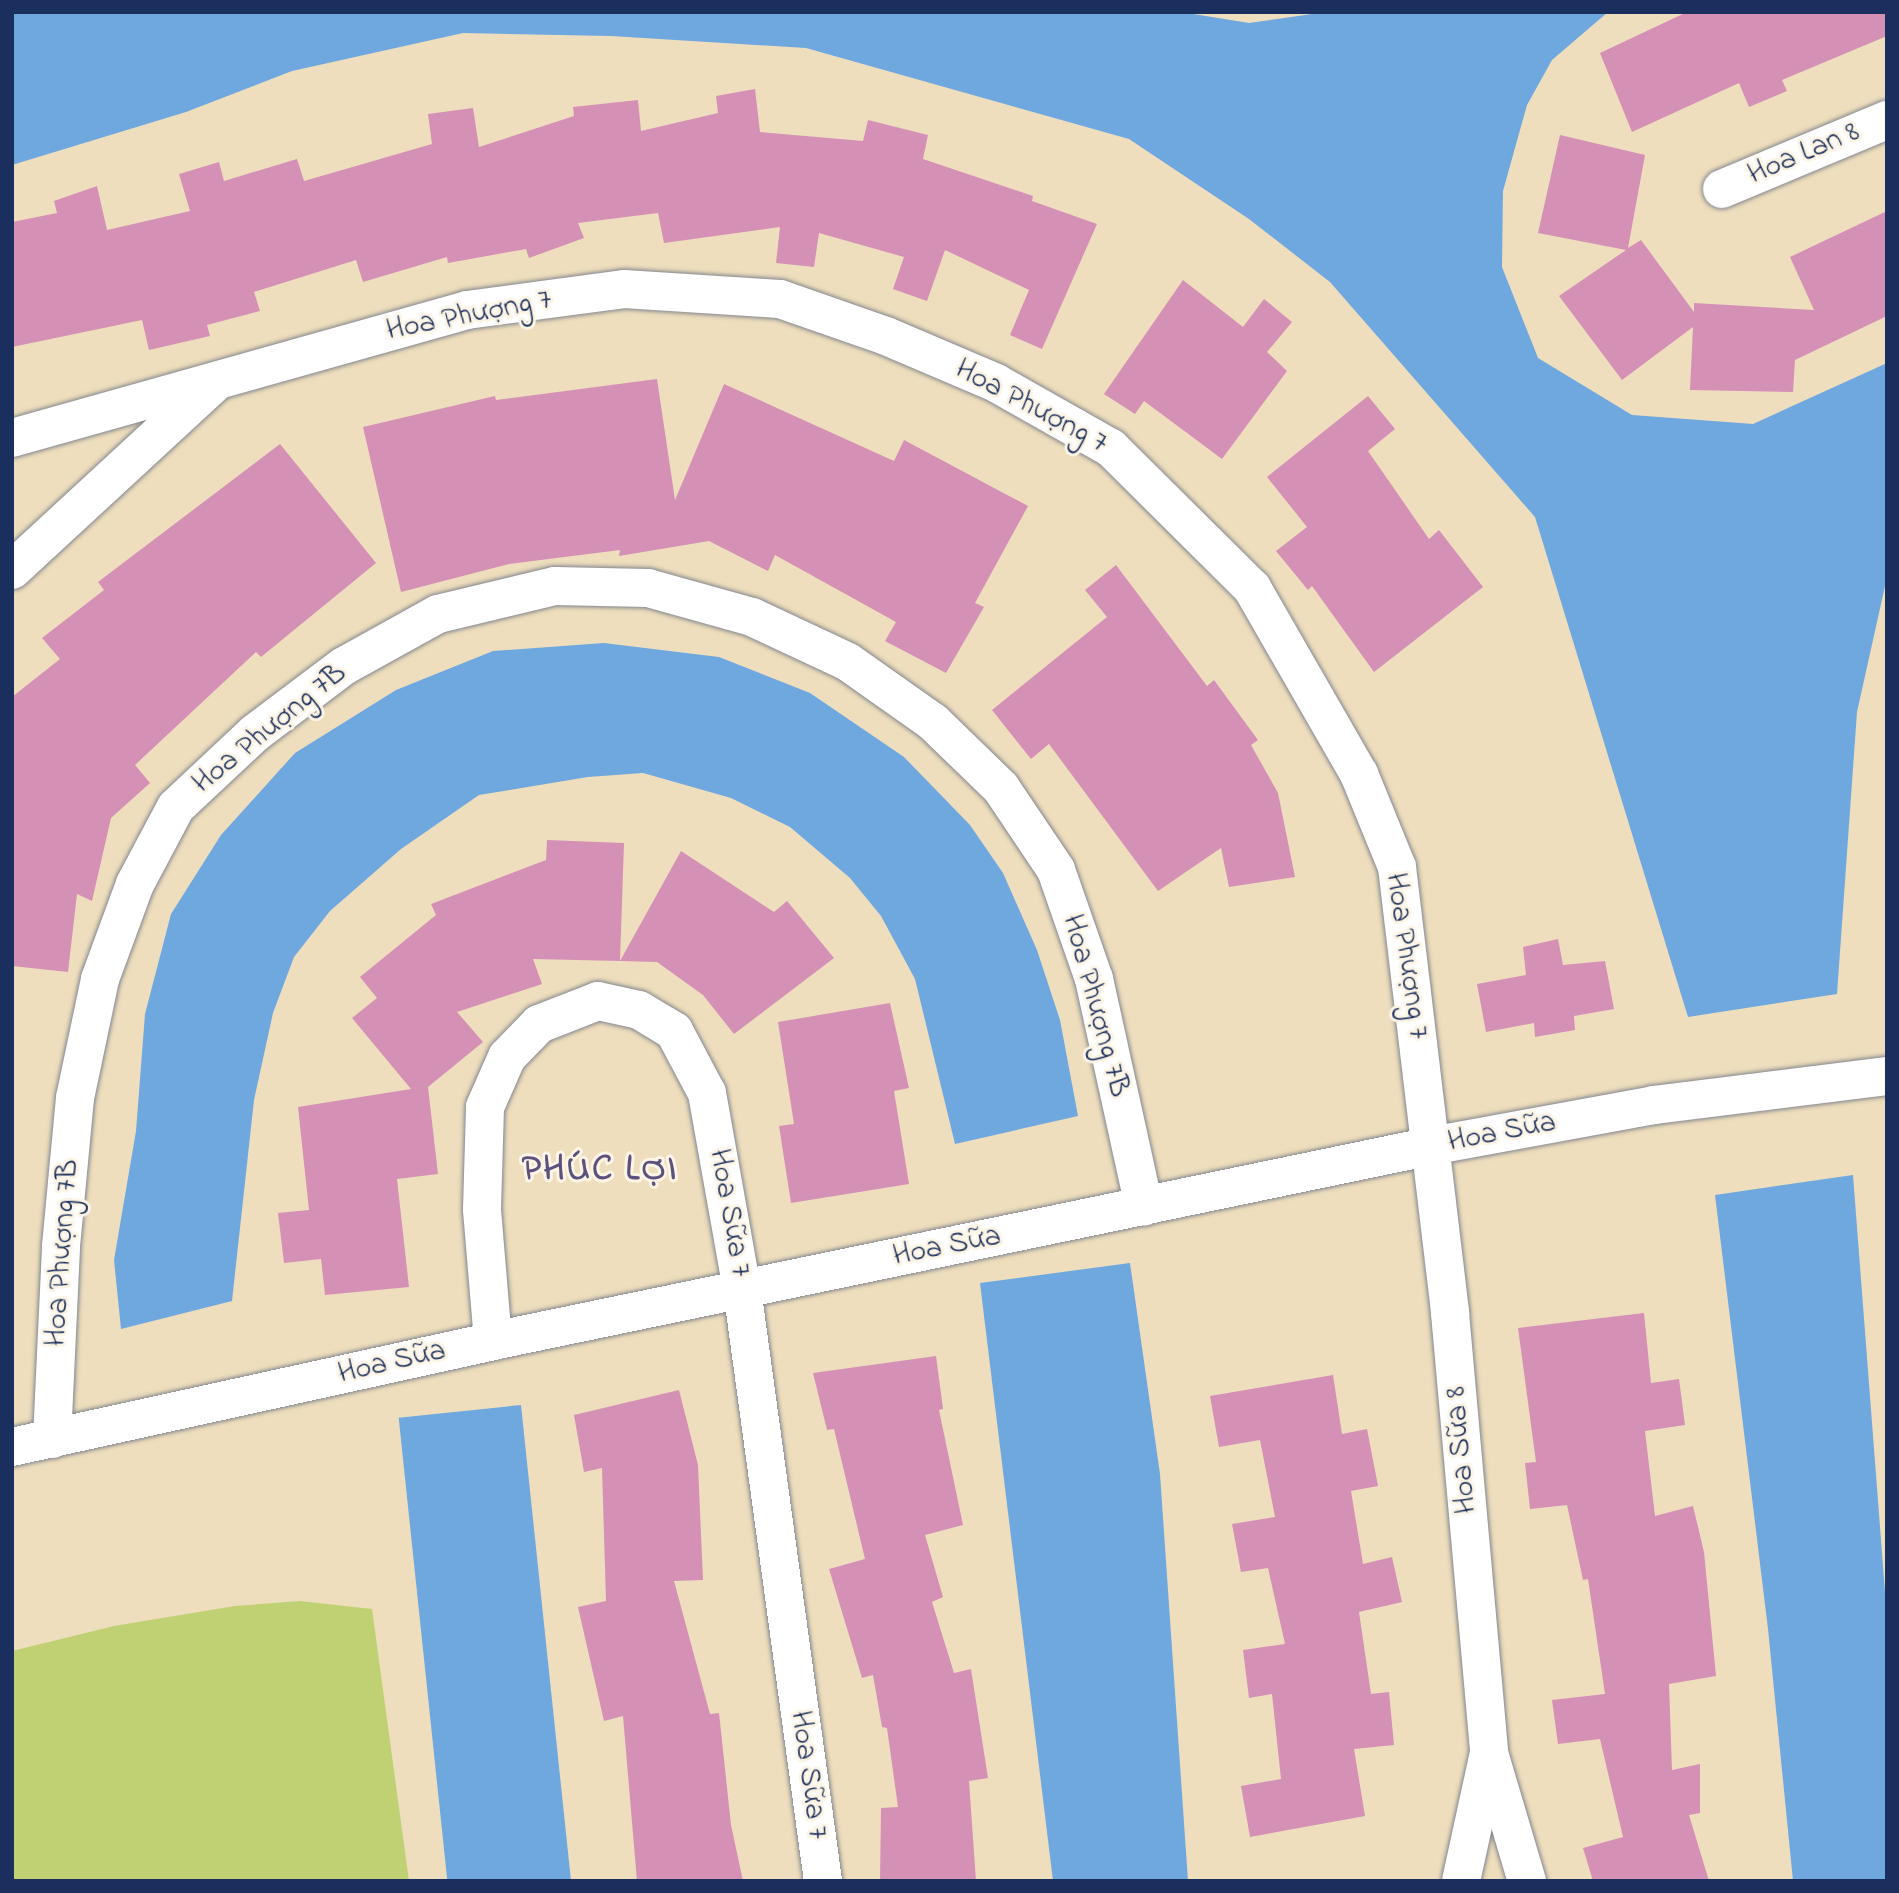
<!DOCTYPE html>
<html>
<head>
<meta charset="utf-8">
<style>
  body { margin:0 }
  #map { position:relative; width:1899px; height:1893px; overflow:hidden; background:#eedebd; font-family:"Indie Flower",sans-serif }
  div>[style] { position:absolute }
  .green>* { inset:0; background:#c0d174 }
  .water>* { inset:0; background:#6fa8df; transform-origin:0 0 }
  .building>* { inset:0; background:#d590b6 }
  .roads { filter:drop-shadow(0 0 2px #84868e) drop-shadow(0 0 2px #84868e) }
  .street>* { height:38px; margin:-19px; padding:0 19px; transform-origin:19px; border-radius:19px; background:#fff }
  span { translate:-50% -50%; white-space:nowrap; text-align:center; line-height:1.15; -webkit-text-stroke:6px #fcf5e5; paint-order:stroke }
  .street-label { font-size:30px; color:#1b2f5e }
  .district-label { font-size:37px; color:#5c517d; font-weight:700; letter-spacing:2px }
  .frame { position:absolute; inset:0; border:14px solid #1b2f5e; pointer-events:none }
</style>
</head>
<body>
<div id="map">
  <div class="green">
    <div style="clip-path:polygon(300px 1601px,372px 1609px,409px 1881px,12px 1881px,12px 1651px,114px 1626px,235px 1606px)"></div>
  </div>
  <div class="water">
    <div style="clip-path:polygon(12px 12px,1181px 12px,1249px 23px,1326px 12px,1608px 12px,1552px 60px,1527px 105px,1503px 191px,1502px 267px,1538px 358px,1632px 415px,1753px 424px,1887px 363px,1887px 577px,1857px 712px,1837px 994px,1688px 1017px,1535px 517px,1330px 282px,1249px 219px,1129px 139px,806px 48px,611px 36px,463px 33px,292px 71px,186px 112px,12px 165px)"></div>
    <div style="clip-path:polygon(604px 643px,719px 657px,810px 693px,904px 757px,970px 825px,1003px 873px,1037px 950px,1060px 1020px,1078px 1116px,955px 1144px,915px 979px,881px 916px,850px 878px,790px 827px,731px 798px,643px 773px,588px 777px,479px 795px,401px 849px,330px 911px,294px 957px,273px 1013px,254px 1100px,232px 1301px,121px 1329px,114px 1260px,136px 1131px,145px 1014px,171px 914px,221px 835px,295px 753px,396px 690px,493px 651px)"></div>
    <div style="clip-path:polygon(1853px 1175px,1887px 1618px,1887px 1881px,1793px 1881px,1768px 1629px,1715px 1195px)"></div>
    <div style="clip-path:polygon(1130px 1263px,1160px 1474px,1188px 1881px,1053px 1881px,980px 1283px)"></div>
    <div style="left:521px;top:1405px;width:479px;height:123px;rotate:84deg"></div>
  </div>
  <div class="building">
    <div style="clip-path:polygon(1687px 12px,1887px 12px,1887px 36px,1782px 80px,1787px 91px,1749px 107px,1739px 83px,1632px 132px,1600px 53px)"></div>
    <div style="clip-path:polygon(755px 89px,760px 132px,863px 141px,868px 120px,928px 135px,923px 159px,1033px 196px,1032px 201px,1097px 224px,1042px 349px,1010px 335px,1029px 290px,945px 250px,927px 301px,893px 289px,904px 257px,819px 233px,814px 267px,776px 263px,780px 227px,664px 243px,658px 213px,578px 223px,584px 238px,529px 258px,526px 249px,448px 263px,447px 257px,363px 282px,356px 260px,254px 292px,260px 311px,207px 325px,210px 336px,149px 350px,142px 320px,12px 347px,12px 222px,57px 213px,54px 201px,97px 186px,107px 230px,190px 211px,179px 174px,219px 162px,224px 181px,297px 159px,304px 181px,432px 144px,428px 114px,473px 108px,479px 147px,574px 116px,573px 107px,638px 100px,641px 131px,718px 113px,716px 96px)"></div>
    <div style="clip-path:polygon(1560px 135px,1645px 155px,1628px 248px,1641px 240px,1694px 312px,1694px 303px,1814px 310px,1790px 257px,1887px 211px,1887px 316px,1795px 360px,1793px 392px,1690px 390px,1693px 327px,1622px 380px,1559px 296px,1626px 250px,1538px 233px)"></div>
    <div style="clip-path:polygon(1183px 280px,1243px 327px,1264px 299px,1292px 322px,1267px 352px,1287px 371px,1222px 459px,1144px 401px,1135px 414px,1104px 394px)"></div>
    <div style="clip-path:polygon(657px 379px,675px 500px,724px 384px,894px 461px,904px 440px,1028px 506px,975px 603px,984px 607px,946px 673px,885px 641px,896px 622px,775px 555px,768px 571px,709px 541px,619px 556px,620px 550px,509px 564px,401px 592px,363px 427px,495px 396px,496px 400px)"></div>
    <div style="clip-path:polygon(1368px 396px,1395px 429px,1368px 451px,1429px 539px,1439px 530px,1483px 587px,1374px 672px,1312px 586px,1308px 590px,1276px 551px,1307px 527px,1267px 477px)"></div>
    <div style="clip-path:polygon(280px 444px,376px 563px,261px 657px,256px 652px,135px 765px,150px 783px,111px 818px,92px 901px,77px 894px,68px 972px,12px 966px,12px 697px,60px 659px,42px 638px,104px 590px,98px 582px)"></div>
    <div style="clip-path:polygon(1116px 565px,1207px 686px,1214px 680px,1258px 740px,1251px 745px,1278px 793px,1295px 877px,1229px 887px,1221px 848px,1158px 891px,1049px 744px,1031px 759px,992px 710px,1107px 617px,1085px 590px)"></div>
    <div style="clip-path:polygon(547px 840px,624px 843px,620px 961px,533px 959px,542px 984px,457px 1012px,483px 1042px,428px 1087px,438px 1174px,397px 1179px,409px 1287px,325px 1295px,321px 1259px,284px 1263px,278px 1213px,309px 1210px,298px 1107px,411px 1089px,352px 1018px,377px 998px,360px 977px,436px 915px,431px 904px,546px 860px)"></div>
    <div style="clip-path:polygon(681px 851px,774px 912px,787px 901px,834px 958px,734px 1034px,703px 995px,657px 962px,620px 961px)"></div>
    <div style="clip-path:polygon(1558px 939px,1563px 965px,1605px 961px,1614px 1009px,1574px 1016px,1575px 1030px,1535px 1037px,1534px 1023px,1486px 1032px,1477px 984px,1526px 975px,1523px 947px)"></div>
    <div style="clip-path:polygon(890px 1003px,909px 1088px,894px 1091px,909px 1184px,791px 1203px,779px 1126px,794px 1124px,778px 1022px)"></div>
    <div style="clip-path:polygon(1644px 1313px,1651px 1383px,1679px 1379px,1685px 1425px,1645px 1431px,1655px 1516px,1693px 1506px,1704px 1552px,1716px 1676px,1669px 1684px,1672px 1770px,1700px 1764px,1700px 1813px,1689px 1815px,1709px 1881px,1593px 1881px,1583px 1848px,1623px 1837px,1600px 1739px,1558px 1744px,1552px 1700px,1605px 1694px,1588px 1579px,1583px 1580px,1567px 1505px,1530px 1509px,1525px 1463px,1536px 1462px,1518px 1328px)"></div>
    <div style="clip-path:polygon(936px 1356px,943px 1409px,939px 1410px,963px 1525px,925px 1535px,943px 1597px,932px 1602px,954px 1673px,971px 1669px,988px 1778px,969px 1781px,976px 1881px,880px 1881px,881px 1808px,898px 1807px,887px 1728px,882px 1727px,873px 1675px,862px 1678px,829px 1569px,865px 1559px,834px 1429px,827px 1430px,813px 1373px)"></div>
    <div style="clip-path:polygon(1333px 1375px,1342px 1434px,1367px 1429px,1378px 1486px,1351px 1491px,1363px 1564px,1392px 1557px,1402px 1602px,1359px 1612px,1371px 1694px,1389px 1692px,1394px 1745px,1354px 1749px,1365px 1816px,1250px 1837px,1241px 1786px,1281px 1779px,1272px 1694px,1249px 1698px,1243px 1650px,1285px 1644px,1268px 1568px,1241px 1572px,1232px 1524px,1275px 1517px,1260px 1440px,1219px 1447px,1210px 1396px)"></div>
    <div style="clip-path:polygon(679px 1390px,698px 1465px,703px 1580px,674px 1581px,710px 1714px,719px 1713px,731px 1825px,743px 1881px,637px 1881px,623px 1716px,604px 1721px,578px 1607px,606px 1601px,602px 1468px,584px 1472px,574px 1415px)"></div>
  </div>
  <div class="roads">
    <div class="street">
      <div style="left:1722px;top:189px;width:179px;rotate:-22.7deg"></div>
      <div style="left:12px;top:438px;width:473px;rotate:-15.7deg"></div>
      <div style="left:467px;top:310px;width:158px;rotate:-7.6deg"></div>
      <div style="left:624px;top:289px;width:156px;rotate:3.7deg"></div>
      <div style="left:780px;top:299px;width:112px;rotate:19.2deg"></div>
      <div style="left:886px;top:336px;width:120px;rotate:23.1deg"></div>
      <div style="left:996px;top:383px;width:132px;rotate:29.5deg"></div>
      <div style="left:1111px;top:448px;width:199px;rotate:44.8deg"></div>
      <div style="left:1252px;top:588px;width:215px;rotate:60.1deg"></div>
      <div style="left:1359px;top:774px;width:100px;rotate:67.8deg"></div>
      <div style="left:1397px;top:867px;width:449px;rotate:83.2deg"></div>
      <div style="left:1450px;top:1313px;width:442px;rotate:84.9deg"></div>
      <div style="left:1489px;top:1753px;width:134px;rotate:73.5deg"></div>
      <div style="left:12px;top:570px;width:276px;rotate:-42.7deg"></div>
      <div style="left:493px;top:1341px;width:132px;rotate:-94.8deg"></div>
      <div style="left:482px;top:1209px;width:102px;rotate:-88.3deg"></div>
      <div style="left:485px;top:1107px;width:55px;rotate:-66.3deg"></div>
      <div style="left:507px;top:1057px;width:46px;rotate:-45.9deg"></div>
      <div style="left:539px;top:1024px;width:63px;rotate:-21.3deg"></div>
      <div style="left:598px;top:1001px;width:42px;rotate:12.4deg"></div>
      <div style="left:639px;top:1010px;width:41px;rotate:31deg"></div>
      <div style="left:674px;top:1031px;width:70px;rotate:62deg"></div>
      <div style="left:707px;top:1093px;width:199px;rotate:79.9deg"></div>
      <div style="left:742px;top:1289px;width:598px;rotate:82.21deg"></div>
      <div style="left:52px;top:1439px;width:193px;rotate:-87.3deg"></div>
      <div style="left:61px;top:1246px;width:149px;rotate:-84.6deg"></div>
      <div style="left:75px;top:1098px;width:122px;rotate:-78.1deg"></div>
      <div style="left:100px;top:979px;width:101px;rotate:-69.8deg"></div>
      <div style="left:135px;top:884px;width:87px;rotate:-62deg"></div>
      <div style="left:176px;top:807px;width:108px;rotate:-43.1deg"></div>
      <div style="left:255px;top:733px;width:111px;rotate:-37deg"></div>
      <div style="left:344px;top:666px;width:107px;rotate:-29deg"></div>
      <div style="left:438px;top:614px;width:120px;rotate:-13.5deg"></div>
      <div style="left:555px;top:586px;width:93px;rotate:1.2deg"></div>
      <div style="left:648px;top:588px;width:108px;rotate:15.6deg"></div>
      <div style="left:752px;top:617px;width:106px;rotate:25.1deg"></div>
      <div style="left:848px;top:662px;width:104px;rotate:35.2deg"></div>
      <div style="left:933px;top:722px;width:95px;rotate:44.1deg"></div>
      <div style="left:1001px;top:788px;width:99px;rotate:56.1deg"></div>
      <div style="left:1056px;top:870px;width:115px;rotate:70.8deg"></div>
      <div style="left:1094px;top:979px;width:233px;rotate:77.6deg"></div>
      <div style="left:12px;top:1447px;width:493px;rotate:-12.4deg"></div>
      <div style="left:493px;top:1341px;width:958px;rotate:-11.74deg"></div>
      <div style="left:1431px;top:1146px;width:227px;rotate:-10.4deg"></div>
      <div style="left:1654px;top:1105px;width:235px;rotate:-7.1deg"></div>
      <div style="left:1461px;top:1881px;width:131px;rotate:-77.7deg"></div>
    </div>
  </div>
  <div class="street-label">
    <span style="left:1804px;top:154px;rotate:-23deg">Hoa Lan 8</span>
    <span style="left:469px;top:316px;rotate:-11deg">Hoa Phượng 7</span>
    <span style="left:1031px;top:407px;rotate:28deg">Hoa Phượng 7</span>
    <span style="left:270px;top:729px;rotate:-39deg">Hoa Phượng 7B</span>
    <span style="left:1406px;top:956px;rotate:82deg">Hoa Phượng 7</span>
    <span style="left:1095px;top:1006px;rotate:75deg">Hoa Phượng 7B</span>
    <span style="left:1502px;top:1133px;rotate:-11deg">Hoa Sữa</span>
    <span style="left:729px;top:1213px;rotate:80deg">Hoa Sữa 7</span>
    <span style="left:947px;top:1247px;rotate:-11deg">Hoa Sữa</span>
    <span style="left:63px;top:1253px;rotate:-86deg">Hoa Phượng 7B</span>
    <span style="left:392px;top:1363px;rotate:-13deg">Hoa Sữa</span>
    <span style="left:1462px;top:1450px;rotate:-95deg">Hoa Sữa 8</span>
    <span style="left:808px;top:1775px;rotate:82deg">Hoa Sữa 7</span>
  </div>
  <div class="district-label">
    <span style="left:600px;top:1170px">PHÚC LỢI</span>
  </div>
  <div class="frame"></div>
</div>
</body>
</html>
